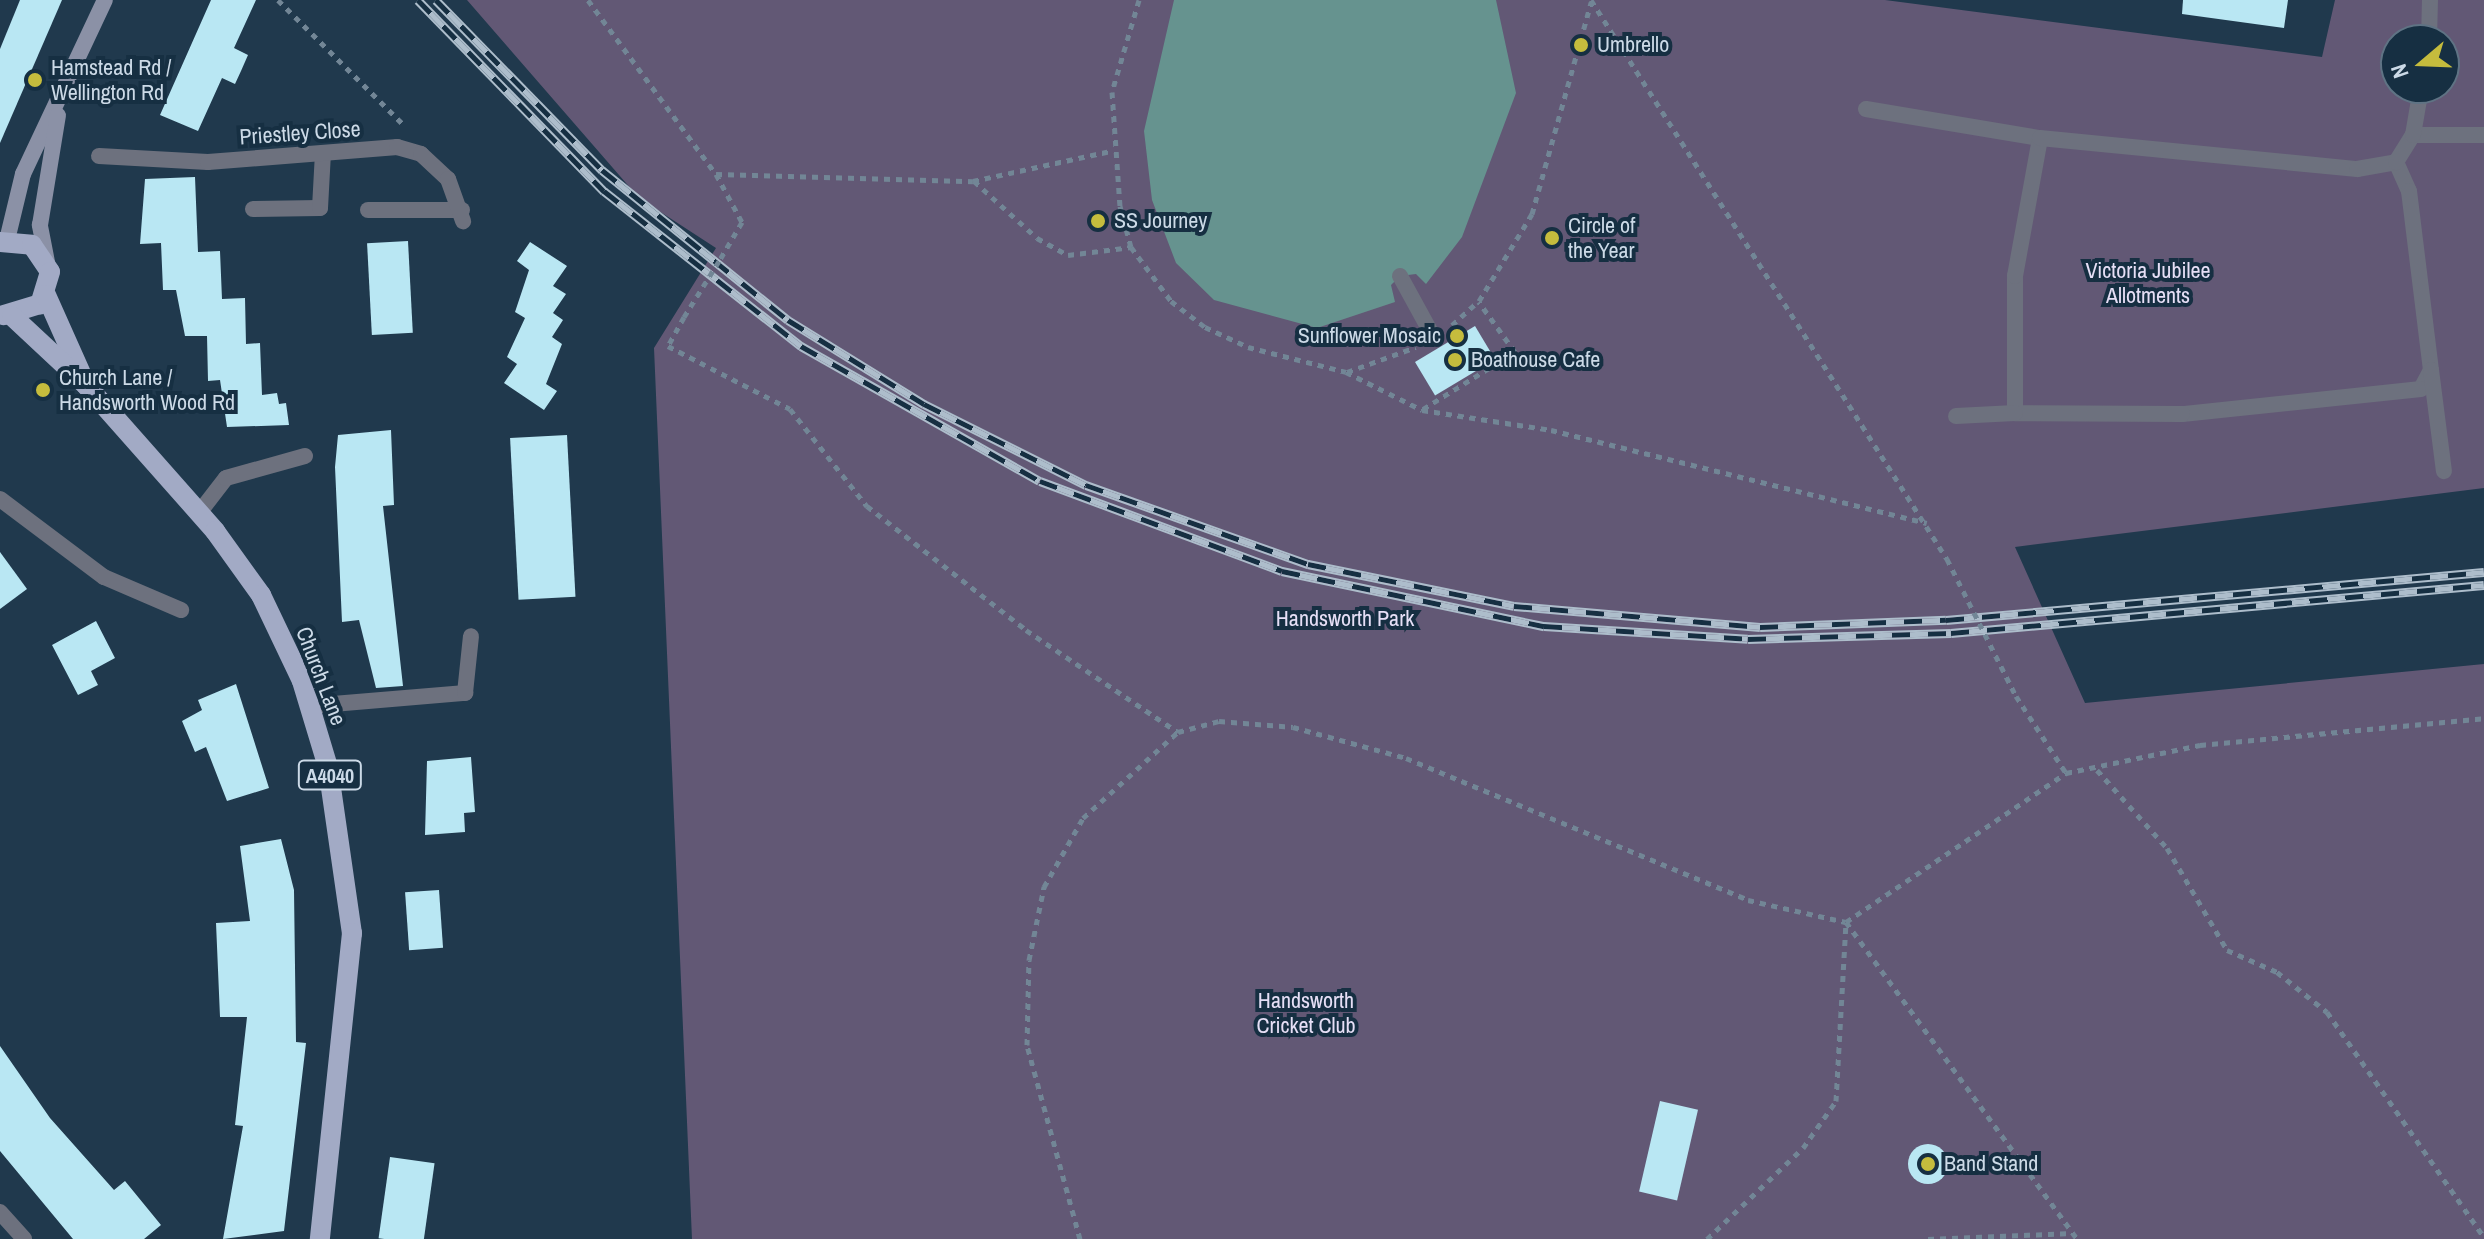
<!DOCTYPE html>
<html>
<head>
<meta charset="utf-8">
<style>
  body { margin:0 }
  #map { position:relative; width:2484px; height:1239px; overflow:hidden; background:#20394d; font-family:"Archivo Narrow",sans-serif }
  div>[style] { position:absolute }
  .green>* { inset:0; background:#625875 }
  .water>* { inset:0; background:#66938f }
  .building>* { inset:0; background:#b9e7f3; transform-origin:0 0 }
  .round { border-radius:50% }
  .path>* { height:5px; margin-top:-2.5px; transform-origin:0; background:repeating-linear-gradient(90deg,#728696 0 6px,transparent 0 12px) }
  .service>* { height:16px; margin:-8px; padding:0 8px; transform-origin:8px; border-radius:8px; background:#6d717e }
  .minor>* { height:16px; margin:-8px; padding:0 8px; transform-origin:8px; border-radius:8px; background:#6d717e }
  .secondary>* { height:16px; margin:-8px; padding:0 8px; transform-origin:8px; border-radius:8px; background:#8b91a6 }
  .primary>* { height:20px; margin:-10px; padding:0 10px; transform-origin:10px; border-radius:10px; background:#a2aac5 }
  .rail>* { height:9px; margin-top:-4.5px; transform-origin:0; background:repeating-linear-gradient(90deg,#162f42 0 18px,#adbdcb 0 36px); box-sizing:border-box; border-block:2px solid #adbdcb }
  .path-bridge>* { height:5px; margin-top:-2.5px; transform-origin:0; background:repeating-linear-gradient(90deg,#728696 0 6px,transparent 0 12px) }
  .dots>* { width:22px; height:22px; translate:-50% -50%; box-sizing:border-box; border:4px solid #162f42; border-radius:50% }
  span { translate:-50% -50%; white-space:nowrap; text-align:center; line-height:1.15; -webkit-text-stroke:8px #162f42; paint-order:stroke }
  .shield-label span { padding:2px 6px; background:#162f42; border:2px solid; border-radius:6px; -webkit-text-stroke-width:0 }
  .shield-label { font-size:20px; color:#ccdae7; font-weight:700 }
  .poi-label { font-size:22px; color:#ccdae7 }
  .left { translate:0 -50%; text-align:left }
  .right { translate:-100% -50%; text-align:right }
  .street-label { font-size:22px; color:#ccdae7 }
  .park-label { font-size:22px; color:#e6dff6 }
  .north { position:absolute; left:2380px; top:24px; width:80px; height:80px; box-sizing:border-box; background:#162f42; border:2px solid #5f7384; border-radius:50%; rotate:251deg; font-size:22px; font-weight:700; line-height:32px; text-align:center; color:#ccdae7 }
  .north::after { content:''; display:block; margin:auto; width:28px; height:36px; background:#c5bc3d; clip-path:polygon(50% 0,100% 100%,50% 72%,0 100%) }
</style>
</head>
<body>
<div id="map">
  <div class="green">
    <div style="clip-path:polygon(evenodd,467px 0,1885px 0,2322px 57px,2335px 0,2484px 0,2484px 488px,2015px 547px,2085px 703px,2484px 664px,2484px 1239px,692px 1239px,654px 348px,716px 248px,639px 198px,467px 0,2396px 40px,2444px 40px,2444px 88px,2396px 88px,2396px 40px)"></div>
  </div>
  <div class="water">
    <div style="clip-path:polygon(1174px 0,1496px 0,1516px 93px,1462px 237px,1426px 284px,1416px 274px,1400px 276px,1391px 285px,1395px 302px,1317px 328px,1214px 300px,1176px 263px,1152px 200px,1144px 131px)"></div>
  </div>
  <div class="building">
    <div style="clip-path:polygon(20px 0,62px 0,0 143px,0 49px)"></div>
    <div style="clip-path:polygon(211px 0,256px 0,234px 48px,248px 55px,241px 71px,235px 84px,222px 78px,198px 131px,160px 115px)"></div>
    <div style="clip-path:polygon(2183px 0,2288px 0,2284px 28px,2182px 14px)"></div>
    <div style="clip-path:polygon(195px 177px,198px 252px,220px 251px,222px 299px,245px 298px,246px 344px,260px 343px,262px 395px,277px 393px,279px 404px,286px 403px,289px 425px,227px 427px,220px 380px,208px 381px,207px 336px,185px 336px,176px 290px,163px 290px,161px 243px,140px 244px,145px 179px)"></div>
    <div style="left:408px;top:241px;width:92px;height:41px;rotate:87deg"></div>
    <div style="clip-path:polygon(530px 242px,567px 266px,553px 286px,566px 294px,553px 313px,563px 320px,552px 337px,562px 344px,546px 384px,557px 391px,544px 410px,504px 383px,517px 364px,507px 357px,525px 318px,515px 312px,529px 270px,517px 261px)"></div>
    <div style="left:1475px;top:326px;width:39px;height:70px;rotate:59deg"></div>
    <div style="clip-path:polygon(391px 430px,394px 505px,383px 506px,403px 686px,376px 688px,359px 620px,342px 622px,335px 467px,338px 435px)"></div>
    <div style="left:567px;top:435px;width:162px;height:57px;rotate:87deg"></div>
    <div style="clip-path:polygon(0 552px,27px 589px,0 609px)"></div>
    <div style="clip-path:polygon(96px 621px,115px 658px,91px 671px,98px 685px,78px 695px,52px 645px)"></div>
    <div style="clip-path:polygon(236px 684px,269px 788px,227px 801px,206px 747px,195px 752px,182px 721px,202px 710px,198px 700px)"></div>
    <div style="clip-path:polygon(471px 757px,475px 812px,464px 813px,465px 832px,425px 835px,427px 761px)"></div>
    <div style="clip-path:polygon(281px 839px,294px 890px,296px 1042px,306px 1043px,284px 1231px,223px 1239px,243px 1126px,235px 1125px,247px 1017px,220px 1017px,216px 923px,250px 921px,240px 846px)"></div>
    <div style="left:439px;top:890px;width:58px;height:34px;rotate:86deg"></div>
    <div style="clip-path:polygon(0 1046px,50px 1118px,114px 1190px,125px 1181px,161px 1225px,144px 1239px,73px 1239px,0 1151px)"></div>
    <div style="left:1660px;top:1101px;width:39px;height:93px;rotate:13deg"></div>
    <div class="round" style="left:1908px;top:1144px;width:40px;height:40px"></div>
    <div style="left:390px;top:1157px;width:45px;height:82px;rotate:8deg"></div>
  </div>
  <div class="path">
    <div style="left:278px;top:0;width:179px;rotate:44.8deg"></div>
    <div style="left:588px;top:0;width:216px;rotate:53.7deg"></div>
    <div style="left:716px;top:174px;width:55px;rotate:61.6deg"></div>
    <div style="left:742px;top:222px;width:45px;rotate:120.5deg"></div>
    <div style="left:1139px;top:0;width:96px;rotate:106.4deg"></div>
    <div style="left:1112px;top:92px;width:114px;rotate:86deg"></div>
    <div style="left:1120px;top:206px;width:42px;rotate:75deg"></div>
    <div style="left:1131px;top:247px;width:67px;rotate:53.5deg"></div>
    <div style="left:1171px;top:301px;width:43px;rotate:37.4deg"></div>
    <div style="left:1205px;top:327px;width:47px;rotate:24.9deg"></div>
    <div style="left:1248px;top:347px;width:101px;rotate:14.3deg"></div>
    <div style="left:1346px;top:372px;width:85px;rotate:26.6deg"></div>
    <div style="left:1422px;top:410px;width:131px;rotate:8.8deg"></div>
    <div style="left:1551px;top:430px;width:387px;rotate:13.9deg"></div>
    <div style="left:1591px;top:0;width:663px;rotate:57.51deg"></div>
    <div style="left:716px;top:174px;width:257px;rotate:1.6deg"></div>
    <div style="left:973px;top:181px;width:141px;rotate:-12.3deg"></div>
    <div style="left:974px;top:181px;width:85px;rotate:42.1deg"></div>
    <div style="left:1037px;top:238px;width:35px;rotate:29deg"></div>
    <div style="left:1068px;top:255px;width:64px;rotate:-7.2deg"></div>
    <div style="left:684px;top:317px;width:33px;rotate:119deg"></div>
    <div style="left:668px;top:346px;width:137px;rotate:27.3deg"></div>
    <div style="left:790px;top:409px;width:124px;rotate:51.6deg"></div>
    <div style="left:867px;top:506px;width:202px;rotate:37.9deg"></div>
    <div style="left:1026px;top:630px;width:183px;rotate:33.9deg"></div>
    <div style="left:1452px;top:325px;width:36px;rotate:-42deg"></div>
    <div style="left:1479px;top:301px;width:102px;rotate:-58.7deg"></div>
    <div style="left:1532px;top:214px;width:220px;rotate:-74.4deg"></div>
    <div style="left:1347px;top:372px;width:73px;rotate:-19.9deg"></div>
    <div style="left:1423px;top:409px;width:108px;rotate:-31.8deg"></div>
    <div style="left:1515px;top:352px;width:62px;rotate:-125.8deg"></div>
    <div style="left:2016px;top:696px;width:92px;rotate:57deg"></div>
    <div style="left:2097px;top:770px;width:105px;rotate:48.1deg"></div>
    <div style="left:2167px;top:848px;width:118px;rotate:59.5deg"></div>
    <div style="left:2227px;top:950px;width:55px;rotate:23.7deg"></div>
    <div style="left:2277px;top:972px;width:64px;rotate:38.7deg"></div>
    <div style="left:2327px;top:1012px;width:274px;rotate:55.1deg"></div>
    <div style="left:1080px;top:1239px;width:201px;rotate:-105.3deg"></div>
    <div style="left:1027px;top:1045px;width:85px;rotate:-88.7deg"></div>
    <div style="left:1029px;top:960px;width:75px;rotate:-78.4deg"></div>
    <div style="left:1044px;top:887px;width:79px;rotate:-60.5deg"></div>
    <div style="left:1083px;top:818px;width:128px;rotate:-42.2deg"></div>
    <div style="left:1178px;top:732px;width:42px;rotate:-15deg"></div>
    <div style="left:1219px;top:721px;width:74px;rotate:4.6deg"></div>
    <div style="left:1293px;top:727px;width:117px;rotate:15.3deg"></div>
    <div style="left:1406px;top:758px;width:370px;rotate:22.5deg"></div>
    <div style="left:1748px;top:900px;width:100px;rotate:12.7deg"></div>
    <div style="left:1846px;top:922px;width:266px;rotate:-34.1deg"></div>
    <div style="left:2066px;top:773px;width:137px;rotate:-11.8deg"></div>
    <div style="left:2200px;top:745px;width:285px;rotate:-5.4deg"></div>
    <div style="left:1707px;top:1239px;width:132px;rotate:-43.5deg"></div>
    <div style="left:1803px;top:1148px;width:57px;rotate:-54.9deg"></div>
    <div style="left:1836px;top:1101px;width:179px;rotate:-86.8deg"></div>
    <div style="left:1846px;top:922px;width:392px;rotate:53.9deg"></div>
    <div style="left:1928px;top:1239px;width:144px;rotate:-2.4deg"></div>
  </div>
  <div class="service">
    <div style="left:2429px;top:40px;width:40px;rotate:-88.6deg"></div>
    <div style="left:1866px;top:109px;width:176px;rotate:9.5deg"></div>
    <div style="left:2413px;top:135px;width:71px"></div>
    <div style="left:2396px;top:162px;width:32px;rotate:66deg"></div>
    <div style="left:2409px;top:191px;width:180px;rotate:83deg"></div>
    <div style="left:2431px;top:370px;width:21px;rotate:118deg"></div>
    <div style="left:2421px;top:389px;width:240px;rotate:174deg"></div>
    <div style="left:2182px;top:414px;width:167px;rotate:-179.7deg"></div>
    <div style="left:2015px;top:413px;width:137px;rotate:-90deg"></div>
    <div style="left:2015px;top:276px;width:140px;rotate:-79.7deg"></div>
    <div style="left:2040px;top:138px;width:319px;rotate:5.6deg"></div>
    <div style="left:2357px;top:169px;width:40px;rotate:-10deg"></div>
    <div style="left:2396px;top:162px;width:32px;rotate:-58deg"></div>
    <div style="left:2413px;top:135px;width:48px;rotate:-80.3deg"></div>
    <div style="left:253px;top:209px;width:67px;rotate:-0.9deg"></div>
    <div style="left:320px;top:208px;width:55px;rotate:-86.9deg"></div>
    <div style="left:368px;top:210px;width:94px"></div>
    <div style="left:1400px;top:276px;width:71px;rotate:61.3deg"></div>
    <div style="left:2431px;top:370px;width:102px;rotate:82.7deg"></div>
    <div style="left:1956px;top:416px;width:59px;rotate:-2.9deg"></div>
    <div style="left:0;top:499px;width:130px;rotate:36.9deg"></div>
    <div style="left:104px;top:577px;width:84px;rotate:23.2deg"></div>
    <div style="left:199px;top:513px;width:44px;rotate:-52.4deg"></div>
    <div style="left:226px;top:478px;width:82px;rotate:-15.6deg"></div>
    <div style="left:309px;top:706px;width:157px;rotate:-4.8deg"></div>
    <div style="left:465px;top:693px;width:57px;rotate:-84deg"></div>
  </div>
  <div class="minor">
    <div style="left:99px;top:156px;width:109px;rotate:3.2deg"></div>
    <div style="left:208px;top:162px;width:190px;rotate:-4.5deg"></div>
    <div style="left:397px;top:147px;width:25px;rotate:16deg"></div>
    <div style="left:421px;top:154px;width:37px;rotate:43deg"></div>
    <div style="left:448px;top:179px;width:45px;rotate:70.3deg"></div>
    <div style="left:0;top:1212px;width:36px;rotate:48deg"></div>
  </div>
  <div class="secondary">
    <div style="left:7px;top:240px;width:68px;rotate:-76.4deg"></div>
    <div style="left:23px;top:174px;width:192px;rotate:-64.8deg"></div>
    <div style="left:47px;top:262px;width:38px;rotate:-101deg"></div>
    <div style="left:40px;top:225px;width:111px;rotate:-80.7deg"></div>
  </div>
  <div class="primary">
    <div style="left:0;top:242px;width:32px;rotate:5deg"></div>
    <div style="left:32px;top:245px;width:32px;rotate:56deg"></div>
    <div style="left:50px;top:272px;width:34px;rotate:107deg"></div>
    <div style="left:40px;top:304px;width:38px;rotate:163deg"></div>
    <div style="left:46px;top:295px;width:91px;rotate:66deg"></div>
    <div style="left:12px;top:316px;width:101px;rotate:43deg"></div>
    <div style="left:86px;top:385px;width:195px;rotate:48.5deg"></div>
    <div style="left:215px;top:531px;width:79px;rotate:54.3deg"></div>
    <div style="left:261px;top:595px;width:95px;rotate:64.5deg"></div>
    <div style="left:302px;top:681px;width:90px;rotate:73.2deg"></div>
    <div style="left:328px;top:767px;width:168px;rotate:81.8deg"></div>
    <div style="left:352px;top:933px;width:308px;rotate:96deg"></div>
  </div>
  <div class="rail">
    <div style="left:418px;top:0;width:267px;rotate:45.8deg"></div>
    <div style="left:604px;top:191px;width:251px;rotate:38.2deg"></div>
    <div style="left:801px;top:346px;width:274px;rotate:29.5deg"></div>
    <div style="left:1040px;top:481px;width:258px;rotate:20.4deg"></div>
    <div style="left:1282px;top:571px;width:268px;rotate:11.9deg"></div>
    <div style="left:1544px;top:626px;width:204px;rotate:3.6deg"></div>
    <div style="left:1748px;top:639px;width:203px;rotate:-1.7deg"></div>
    <div style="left:1951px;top:633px;width:535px;rotate:-5.15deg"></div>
    <div style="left:436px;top:0;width:238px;rotate:45.7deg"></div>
    <div style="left:602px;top:170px;width:239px;rotate:38.9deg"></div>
    <div style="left:788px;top:320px;width:160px;rotate:31.7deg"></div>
    <div style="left:924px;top:404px;width:181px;rotate:26.6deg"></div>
    <div style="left:1086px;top:485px;width:236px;rotate:19.6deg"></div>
    <div style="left:1308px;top:564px;width:210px;rotate:11.5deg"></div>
    <div style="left:1514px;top:606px;width:247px;rotate:4.9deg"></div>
    <div style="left:1760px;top:627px;width:186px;rotate:-2.2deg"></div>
    <div style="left:1946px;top:620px;width:540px;rotate:-5.1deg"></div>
  </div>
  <div class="path-bridge">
    <div style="left:684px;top:317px;width:66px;rotate:-58deg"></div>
    <div style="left:1947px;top:559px;width:153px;rotate:63.3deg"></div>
  </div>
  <div class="dots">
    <div style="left:1581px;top:45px;background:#c5bc3d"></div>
    <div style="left:35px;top:80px;background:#c5bc3d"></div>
    <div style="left:1098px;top:221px;background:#c5bc3d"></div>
    <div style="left:1552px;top:238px;background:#c5bc3d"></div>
    <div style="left:1457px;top:336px;background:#c5bc3d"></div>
    <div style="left:1455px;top:360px;background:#c5bc3d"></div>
    <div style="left:43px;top:390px;background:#c5bc3d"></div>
    <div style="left:1928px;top:1164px;background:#c5bc3d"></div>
  </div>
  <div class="shield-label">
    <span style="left:330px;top:775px">A4040</span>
  </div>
  <div class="poi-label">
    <span class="left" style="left:1597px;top:45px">Umbrello</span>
    <span class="left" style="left:51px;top:80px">Hamstead Rd /<br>Wellington Rd</span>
    <span class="left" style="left:1114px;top:221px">SS Journey</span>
    <span class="left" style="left:1568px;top:238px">Circle of<br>the Year</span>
    <span class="right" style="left:1441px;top:336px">Sunflower Mosaic</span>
    <span class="left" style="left:1471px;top:360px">Boathouse Cafe</span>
    <span class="left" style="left:59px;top:390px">Church Lane /<br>Handsworth Wood Rd</span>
    <span class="left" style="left:1944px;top:1164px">Band Stand</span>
  </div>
  <div class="street-label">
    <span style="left:300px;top:133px;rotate:-4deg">Priestley Close</span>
    <span style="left:321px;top:676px;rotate:69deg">Church Lane</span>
  </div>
  <div class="park-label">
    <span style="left:2148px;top:283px">Victoria Jubilee<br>Allotments</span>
    <span style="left:1345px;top:619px">Handsworth Park</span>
    <span style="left:1306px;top:1013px">Handsworth<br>Cricket Club</span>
  </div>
  <div class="north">N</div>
</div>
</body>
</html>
